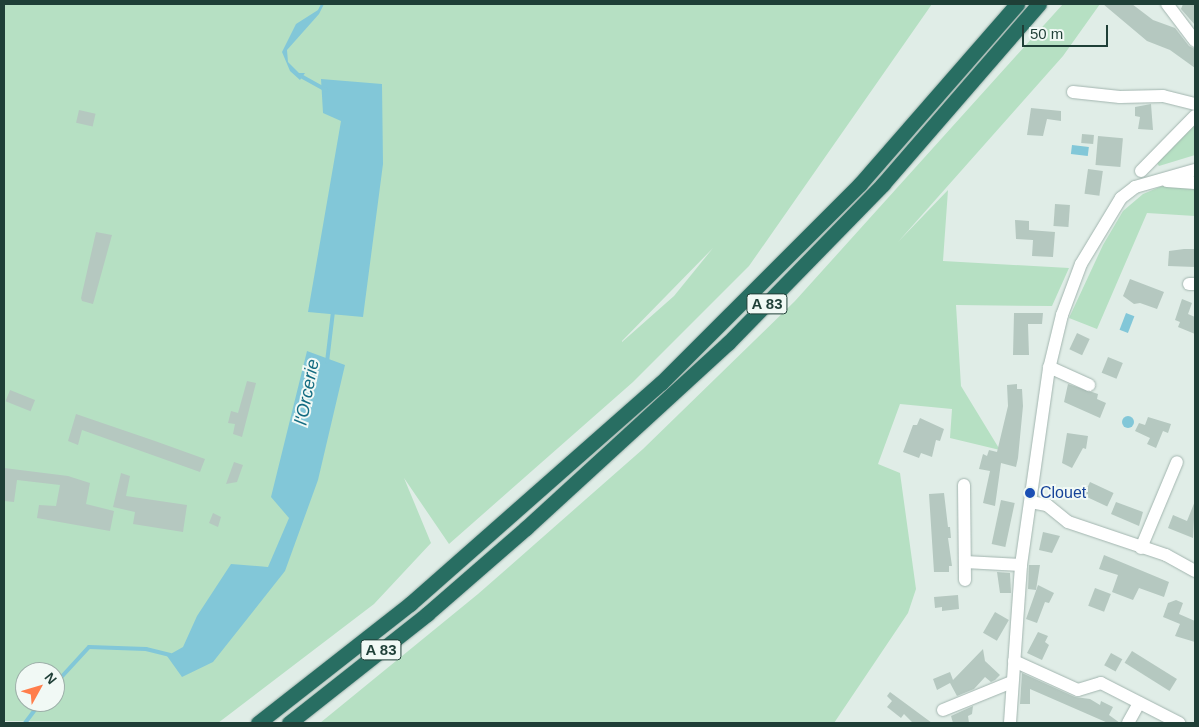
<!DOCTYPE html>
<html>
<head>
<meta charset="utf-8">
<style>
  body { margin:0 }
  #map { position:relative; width:1199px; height:727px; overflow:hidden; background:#e0ede7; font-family:Helvetica,sans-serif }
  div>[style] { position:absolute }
  .green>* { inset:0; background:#b6e0c3 }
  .water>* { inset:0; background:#82c7d8; transform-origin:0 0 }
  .round { border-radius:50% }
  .stream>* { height:4px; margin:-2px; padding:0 2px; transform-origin:2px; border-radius:2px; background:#82c7d8 }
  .building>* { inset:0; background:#b5c8c0; transform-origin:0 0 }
  .roads { filter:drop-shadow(0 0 1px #a2b5af) drop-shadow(0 0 1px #a2b5af) }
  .minor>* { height:12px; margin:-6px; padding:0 6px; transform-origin:6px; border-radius:6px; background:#fff }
  .highway>* { height:15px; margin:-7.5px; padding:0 7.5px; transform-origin:7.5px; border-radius:7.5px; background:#286e62 }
  .dots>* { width:14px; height:14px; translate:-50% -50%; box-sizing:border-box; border:2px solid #f1f9f5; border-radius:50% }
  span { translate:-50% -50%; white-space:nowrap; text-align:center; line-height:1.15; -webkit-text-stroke:4px #f1f9f5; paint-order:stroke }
  .shield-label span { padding:1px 4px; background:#f1f9f5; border:1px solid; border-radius:4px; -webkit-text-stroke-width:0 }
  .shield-label { font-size:15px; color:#1f3f37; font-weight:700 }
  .transit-label { font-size:16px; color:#164399 }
  .left { translate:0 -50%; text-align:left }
  .water-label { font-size:18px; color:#136b81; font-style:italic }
  .frame { position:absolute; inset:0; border:5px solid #1f3f37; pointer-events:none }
  .north { position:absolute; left:15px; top:662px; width:50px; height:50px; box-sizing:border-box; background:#f1f9f5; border:1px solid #9dafa9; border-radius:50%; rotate:51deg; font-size:14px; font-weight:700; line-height:20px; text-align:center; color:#1f3f37 }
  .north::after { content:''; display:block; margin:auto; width:18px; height:22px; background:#ff7e4b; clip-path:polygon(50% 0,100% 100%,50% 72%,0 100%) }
  .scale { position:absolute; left:1022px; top:25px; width:86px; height:22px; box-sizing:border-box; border:2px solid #1f3f37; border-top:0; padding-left:6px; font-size:15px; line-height:18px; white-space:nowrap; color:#1f3f37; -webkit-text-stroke:4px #f1f9f5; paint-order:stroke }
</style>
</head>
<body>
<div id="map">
  <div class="green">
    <div style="clip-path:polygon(evenodd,4px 4px,932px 4px,749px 266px,633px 382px,449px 544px,404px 478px,431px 543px,374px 604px,218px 723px,4px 721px,4px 4px,713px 248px,674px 296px,622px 342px,622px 341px,713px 248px,4px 4px,25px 672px,55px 672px,55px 702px,25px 702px,25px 672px)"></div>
    <div style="clip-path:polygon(1063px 4px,1100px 4px,1063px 56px,898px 242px,948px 190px,943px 261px,1069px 268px,1052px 306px,956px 305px,961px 386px,1000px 450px,950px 438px,952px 409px,900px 404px,878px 464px,900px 473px,916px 589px,908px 613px,834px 723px,320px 723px,478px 594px,643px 449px,795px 301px)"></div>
    <div style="clip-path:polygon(1195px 124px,1195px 155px,1159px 166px,1157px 163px)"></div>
    <div style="clip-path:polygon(1162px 186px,1195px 186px,1195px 216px,1147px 213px,1097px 329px,1069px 318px,1103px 245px,1123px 211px,1143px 194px)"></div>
  </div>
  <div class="water">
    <div style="clip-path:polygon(321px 4px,324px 4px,319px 14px,287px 50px,288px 62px,299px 73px,305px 73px,300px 80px,290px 71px,282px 52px,296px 24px,318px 10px)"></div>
    <div style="clip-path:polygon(321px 79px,382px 84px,383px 164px,363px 317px,308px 312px,341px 121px,323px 113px)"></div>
    <div style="left:1072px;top:145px;width:17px;height:9px;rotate:7deg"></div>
    <div style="left:1126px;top:313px;width:9px;height:18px;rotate:21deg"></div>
    <div style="clip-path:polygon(307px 351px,345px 365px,318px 480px,285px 571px,213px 662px,182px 677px,167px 656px,183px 647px,197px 616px,231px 564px,268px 567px,289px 518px,271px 497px)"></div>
    <div class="round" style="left:1122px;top:416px;width:12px;height:12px"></div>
  </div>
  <div class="stream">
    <div style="left:299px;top:75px;width:31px;rotate:29deg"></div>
    <div style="left:327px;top:362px;width:50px;rotate:-83.2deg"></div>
    <div style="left:55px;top:684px;width:50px;rotate:-47.4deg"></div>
    <div style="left:89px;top:647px;width:57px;rotate:2deg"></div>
    <div style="left:146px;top:649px;width:25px;rotate:14deg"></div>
    <div style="left:25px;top:723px;width:26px;rotate:-53deg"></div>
  </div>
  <div class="building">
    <div style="clip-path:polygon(1103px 4px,1132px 4px,1153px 20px,1175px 28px,1189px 46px,1195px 49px,1195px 68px,1170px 50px,1147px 41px)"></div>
    <div style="clip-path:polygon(1183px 4px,1195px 4px,1195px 25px,1181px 9px)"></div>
    <div style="clip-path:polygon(1151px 104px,1153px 130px,1138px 129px,1140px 117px,1135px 116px,1135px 107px)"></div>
    <div style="clip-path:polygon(1031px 108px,1061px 111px,1061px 121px,1047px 119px,1043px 136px,1027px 135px)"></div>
    <div style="left:79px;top:110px;width:17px;height:13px;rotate:13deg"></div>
    <div style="left:1082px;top:134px;width:12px;height:9px;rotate:5deg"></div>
    <div style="left:1098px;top:136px;width:25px;height:29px;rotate:5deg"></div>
    <div style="left:1088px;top:169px;width:15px;height:25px;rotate:8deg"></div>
    <div style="left:1055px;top:204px;width:15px;height:22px;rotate:4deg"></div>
    <div style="clip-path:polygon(1015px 220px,1029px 221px,1029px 230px,1055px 232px,1053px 257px,1032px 256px,1033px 240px,1016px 239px)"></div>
    <div style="clip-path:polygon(96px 232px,112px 235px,93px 304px,82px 301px,81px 298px)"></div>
    <div style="clip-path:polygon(1184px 249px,1195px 249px,1195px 267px,1168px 266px,1169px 251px)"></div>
    <div style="clip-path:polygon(1130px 279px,1164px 292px,1157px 309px,1140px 303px,1134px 304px,1123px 296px)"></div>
    <div style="clip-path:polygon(1182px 299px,1192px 303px,1188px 314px,1195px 317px,1195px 334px,1178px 327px,1180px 322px,1175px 320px)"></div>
    <div style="clip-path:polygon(1014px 313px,1043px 313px,1042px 324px,1028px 324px,1029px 355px,1013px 355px)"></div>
    <div style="left:1077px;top:333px;width:14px;height:18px;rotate:25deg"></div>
    <div style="left:1108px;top:357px;width:16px;height:17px;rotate:22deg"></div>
    <div style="clip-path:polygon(247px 381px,256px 383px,242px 437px,233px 434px,235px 424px,228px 423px,231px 411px,238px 413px)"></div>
    <div style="clip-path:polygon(1017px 384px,1017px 389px,1022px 389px,1023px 406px,1018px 458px,1016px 467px,1001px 463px,995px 506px,983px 503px,990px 471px,979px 469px,983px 454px,987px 456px,989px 450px,997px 452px,1008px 406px,1007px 385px)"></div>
    <div style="clip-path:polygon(1068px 384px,1098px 394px,1097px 399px,1106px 403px,1100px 418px,1064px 402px)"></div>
    <div style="left:10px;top:390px;width:27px;height:12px;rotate:22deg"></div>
    <div style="clip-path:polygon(76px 414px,155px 441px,205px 459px,200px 472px,82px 430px,78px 445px,68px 441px)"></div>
    <div style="clip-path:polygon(1148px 417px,1171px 424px,1168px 433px,1163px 431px,1156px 448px,1147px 444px,1150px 438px,1135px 431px,1139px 423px,1145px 425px)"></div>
    <div style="clip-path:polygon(920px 418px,944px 429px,940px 441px,936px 440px,932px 457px,921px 453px,919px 458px,903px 452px,913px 425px,917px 425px)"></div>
    <div style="clip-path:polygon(1067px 433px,1088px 436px,1086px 449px,1083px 448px,1072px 468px,1062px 463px)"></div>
    <div style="clip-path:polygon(234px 462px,243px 465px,237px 482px,226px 484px)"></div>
    <div style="clip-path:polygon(4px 468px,68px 476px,90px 483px,86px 504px,114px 511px,110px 531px,37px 518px,39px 505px,56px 506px,60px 485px,17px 480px,14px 502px,4px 501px)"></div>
    <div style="clip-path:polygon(121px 473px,130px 476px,126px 496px,187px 505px,183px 532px,133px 524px,135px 512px,113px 507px)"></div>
    <div style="left:1090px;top:482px;width:26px;height:15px;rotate:25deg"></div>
    <div style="clip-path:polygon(944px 493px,948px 527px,950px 527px,951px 538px,948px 538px,952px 566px,949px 566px,949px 572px,934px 572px,929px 494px)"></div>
    <div style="left:1001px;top:500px;width:14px;height:45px;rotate:12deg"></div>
    <div style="clip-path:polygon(1195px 501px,1193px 538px,1168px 528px,1173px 515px,1187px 521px)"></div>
    <div style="clip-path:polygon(1116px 502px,1143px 512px,1139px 526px,1111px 514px)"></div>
    <div style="clip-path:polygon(213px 513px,221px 517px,218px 527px,209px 523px)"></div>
    <div style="clip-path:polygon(1043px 532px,1060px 536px,1052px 553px,1039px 550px)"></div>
    <div style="clip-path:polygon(1104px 555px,1169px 582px,1164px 597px,1139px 588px,1133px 600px,1112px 592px,1118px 575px,1099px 569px)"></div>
    <div style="clip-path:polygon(1029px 565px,1040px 565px,1036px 590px,1028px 589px)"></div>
    <div style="clip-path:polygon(997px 572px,1010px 573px,1011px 593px,1000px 593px)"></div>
    <div style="clip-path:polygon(1038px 585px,1054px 593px,1049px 603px,1045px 602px,1037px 623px,1026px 619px)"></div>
    <div style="left:1095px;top:588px;width:17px;height:19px;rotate:21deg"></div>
    <div style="clip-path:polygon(958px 595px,959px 609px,942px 611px,942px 607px,935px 608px,934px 597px)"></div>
    <div style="clip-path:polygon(1176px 600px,1183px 603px,1179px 614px,1195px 621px,1195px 642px,1175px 636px,1180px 624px,1163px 617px,1168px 603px)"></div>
    <div style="left:995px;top:612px;width:16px;height:24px;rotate:30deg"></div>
    <div style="clip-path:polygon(1038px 632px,1048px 636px,1045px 642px,1049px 645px,1042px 660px,1027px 653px)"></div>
    <div style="clip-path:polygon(983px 649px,985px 661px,1000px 675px,995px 680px,991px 682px,985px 677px,974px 689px,957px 696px,950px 683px,937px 690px,933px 679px,950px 672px,953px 680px)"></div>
    <div style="left:1132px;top:651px;width:53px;height:14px;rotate:32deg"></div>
    <div style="left:1111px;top:653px;width:13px;height:14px;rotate:29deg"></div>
    <div style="clip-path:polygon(1022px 673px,1075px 697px,1090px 699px,1100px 705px,1101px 701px,1113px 707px,1109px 715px,1120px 723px,1108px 723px,1030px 689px,1030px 704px,1020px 704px)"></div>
    <div style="clip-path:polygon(890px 692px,909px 706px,932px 723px,913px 723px,904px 714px,901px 718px,887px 707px,892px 701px,887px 696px)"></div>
    <div style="clip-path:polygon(973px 706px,972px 714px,968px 716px,969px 723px,953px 723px,951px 716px)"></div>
  </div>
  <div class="roads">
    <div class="minor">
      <div style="left:1167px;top:4px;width:46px;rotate:52.9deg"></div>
      <div style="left:1073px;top:92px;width:47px;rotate:6.1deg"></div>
      <div style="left:1120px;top:97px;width:43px;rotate:-1.3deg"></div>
      <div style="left:1163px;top:96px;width:33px;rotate:14deg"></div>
      <div style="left:1141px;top:171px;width:77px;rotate:-45.5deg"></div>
      <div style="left:1167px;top:181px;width:28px;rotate:4deg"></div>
      <div style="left:1189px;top:284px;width:6px"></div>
      <div style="left:1049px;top:367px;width:44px;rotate:24.2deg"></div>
      <div style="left:964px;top:485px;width:95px;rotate:89.4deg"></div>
      <div style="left:1031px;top:502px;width:16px;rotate:11deg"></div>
      <div style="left:1047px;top:505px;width:27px;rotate:39deg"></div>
      <div style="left:1068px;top:522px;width:103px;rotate:18.6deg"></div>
      <div style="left:1166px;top:555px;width:33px;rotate:29deg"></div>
      <div style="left:1141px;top:548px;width:93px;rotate:-67.3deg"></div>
      <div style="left:965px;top:562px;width:56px;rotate:3.1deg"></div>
      <div style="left:1014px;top:661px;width:70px;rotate:24.4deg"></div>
      <div style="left:1078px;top:690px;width:24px;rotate:-17deg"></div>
      <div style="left:1101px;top:683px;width:88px;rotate:27.1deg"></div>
      <div style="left:943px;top:710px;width:74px;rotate:-22.1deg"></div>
      <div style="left:1010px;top:723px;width:158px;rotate:-86deg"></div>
      <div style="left:1021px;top:565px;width:198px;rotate:-81.9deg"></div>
      <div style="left:1049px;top:369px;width:56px;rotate:-76.5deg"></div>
      <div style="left:1062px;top:315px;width:54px;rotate:-69.6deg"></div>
      <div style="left:1081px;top:264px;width:77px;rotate:-58.8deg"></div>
      <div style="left:1121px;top:198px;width:18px;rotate:-38deg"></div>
      <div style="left:1135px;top:187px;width:62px;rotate:-15.8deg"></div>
      <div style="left:1128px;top:723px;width:23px;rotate:-61deg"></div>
    </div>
    <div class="highway">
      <div style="left:258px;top:723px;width:193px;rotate:-38.1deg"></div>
      <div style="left:410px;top:604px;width:334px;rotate:-41.4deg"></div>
      <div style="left:661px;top:383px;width:281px;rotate:-45deg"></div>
      <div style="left:860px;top:184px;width:239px;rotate:-48.9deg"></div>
      <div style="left:289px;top:723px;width:176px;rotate:-38.3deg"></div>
      <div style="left:427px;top:614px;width:131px;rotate:-41deg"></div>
      <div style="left:526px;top:528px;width:274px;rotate:-42.5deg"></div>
      <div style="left:728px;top:343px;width:222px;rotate:-45.7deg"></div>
      <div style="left:883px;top:184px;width:238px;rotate:-49.1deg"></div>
    </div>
  </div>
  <div class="dots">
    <div style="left:1030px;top:493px;background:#1a4fb4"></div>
  </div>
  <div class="shield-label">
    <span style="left:767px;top:304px">A 83</span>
    <span style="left:381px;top:650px">A 83</span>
  </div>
  <div class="transit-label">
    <span class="left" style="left:1040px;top:493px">Clouet</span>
  </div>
  <div class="water-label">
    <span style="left:307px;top:392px;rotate:-79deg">l'Orcerie</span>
  </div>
  <div class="frame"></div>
  <div class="north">N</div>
  <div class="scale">50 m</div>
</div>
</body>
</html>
